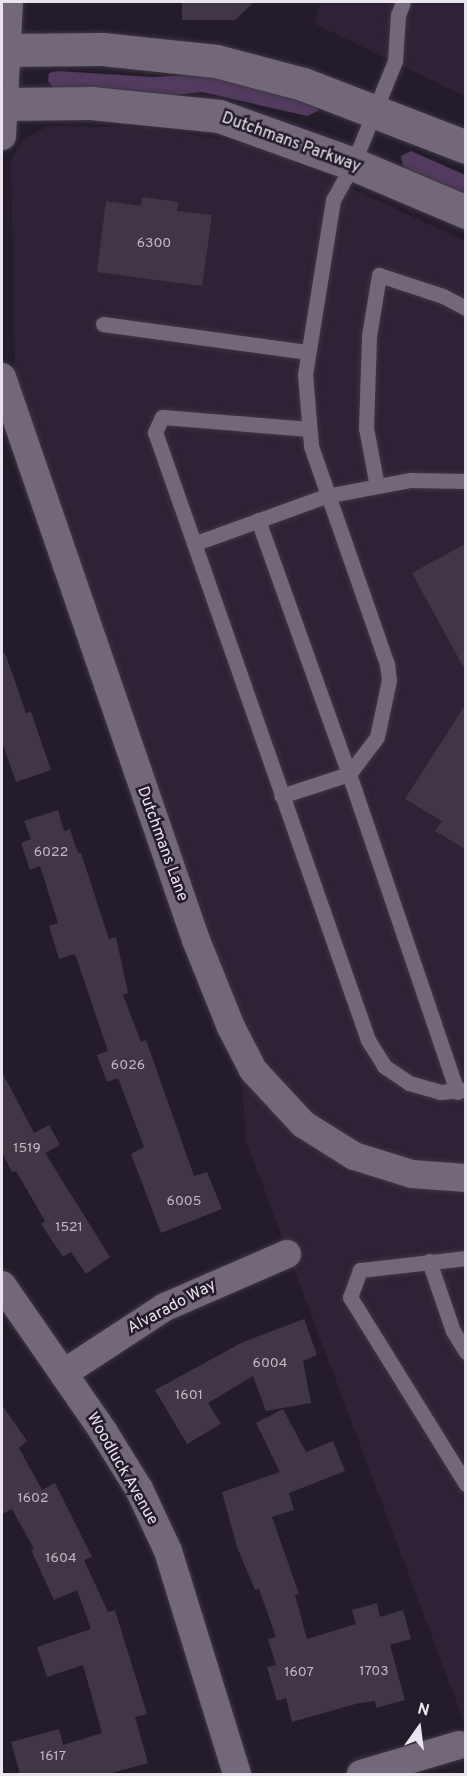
<!DOCTYPE html>
<html>
<head>
<meta charset="utf-8">
<style>
  body { margin:0 }
  #map { position:relative; width:467px; height:1776px; overflow:hidden; background:#251c2b; font-family:Overpass,sans-serif }
  div>[style] { position:absolute }
  .built>* { inset:0; background:#2f2236 }
  .green>* { inset:0; background:#533b60 }
  .building>* { inset:0; background:#403646 }
  .roads { filter:drop-shadow(0 0 2px #3e3743) drop-shadow(0 0 2px #3e3743) }
  .lane>* { height:15px; margin:-7.5px; padding:0 7.5px; transform-origin:7.5px; border-radius:7.5px; background:#73687a }
  .street>* { height:28px; margin:-14px; padding:0 14px; transform-origin:14px; border-radius:14px; background:#73687a }
  .secondary>* { height:33px; margin:-16.5px; padding:0 16.5px; transform-origin:16.5px; border-radius:16.5px; background:#73687a }
  span { translate:-50% -50%; white-space:nowrap; text-align:center; line-height:1.15; -webkit-text-stroke:5px #251c2b; paint-order:stroke }
  .number-label { font-size:14px; color:#c0b8c4 }
  .number-label span { -webkit-text-stroke-width:0 }
  .street-label { font-size:16px; color:#eae4ee }
  .frame { position:absolute; inset:0; border:3px solid #eae4ee; pointer-events:none }
  .north { position:absolute; left:389px; top:1698px; width:60px; height:60px; -webkit-text-stroke:4px #251c2b; paint-order:stroke; rotate:14deg; font-size:16px; font-weight:700; line-height:24px; text-align:center; color:#eae4ee }
  .north::after { content:''; display:block; margin:auto; width:21px; height:27px; background:#eae4ee; clip-path:polygon(50% 0,100% 100%,50% 72%,0 100%) }
</style>
</head>
<body>
<div id="map">
  <div class="built">
    <div style="clip-path:polygon(320px 2px,465px 2px,465px 96px,315px 24px)"></div>
    <div style="clip-path:polygon(48px 126px,141px 127px,258px 145px,465px 241px,465px 1725px,246px 1141px,237px 1007px,32px 445px,15px 379px,11px 161px,23px 139px)"></div>
  </div>
  <div class="green">
    <div style="clip-path:polygon(57px 71px,152px 77px,211px 74px,318px 104px,318px 111px,307px 116px,202px 92px,166px 96px,54px 89px,48px 81px,49px 73px)"></div>
    <div style="clip-path:polygon(411px 151px,465px 175px,465px 194px,403px 167px,401px 156px)"></div>
  </div>
  <div class="building">
    <div style="clip-path:polygon(182px 2px,254px 2px,235px 20px,182px 20px)"></div>
    <div style="clip-path:polygon(142px 197px,178px 202px,177px 211px,212px 215px,202px 286px,97px 272px,106px 201px,141px 206px)"></div>
    <div style="clip-path:polygon(465px 544px,465px 670px,412px 573px)"></div>
    <div style="clip-path:polygon(2px 653px,5px 653px,26px 713px,31px 712px,51px 770px,16px 782px,2px 742px)"></div>
    <div style="clip-path:polygon(465px 705px,465px 849px,435px 831px,442px 821px,405px 799px)"></div>
    <div style="clip-path:polygon(58px 810px,64px 831px,70px 829px,78px 853px,81px 853px,109px 939px,116px 937px,128px 993px,123px 995px,141px 1042px,146px 1040px,194px 1176px,207px 1172px,222px 1209px,161px 1233px,131px 1154px,144px 1147px,118px 1078px,107px 1082px,97px 1055px,108px 1051px,75px 954px,59px 959px,49px 926px,58px 923px,40px 866px,30px 870px,21px 843px,31px 839px,24px 821px)"></div>
    <div style="clip-path:polygon(2px 1072px,34px 1133px,49px 1125px,60px 1145px,45px 1153px,110px 1257px,86px 1274px,71px 1252px,63px 1257px,41px 1224px,45px 1221px,16px 1171px,12px 1172px,2px 1153px)"></div>
    <div style="clip-path:polygon(304px 1319px,317px 1355px,303px 1361px,311px 1403px,266px 1411px,253px 1376px,208px 1403px,221px 1424px,187px 1444px,155px 1390px,243px 1342px)"></div>
    <div style="clip-path:polygon(2px 1405px,27px 1441px,19px 1448px,42px 1490px,55px 1483px,92px 1557px,84px 1560px,108px 1612px,115px 1610px,147px 1714px,135px 1717px,148px 1763px,108px 1774px,20px 1774px,11px 1742px,59px 1729px,63px 1745px,102px 1733px,83px 1665px,47px 1677px,37px 1647px,91px 1629px,77px 1590px,54px 1600px,31px 1550px,34px 1549px,12px 1509px,2px 1514px)"></div>
    <div style="clip-path:polygon(283px 1409px,306px 1452px,333px 1441px,345px 1471px,289px 1493px,294px 1510px,272px 1517px,299px 1594px,295px 1595px,307px 1639px,356px 1624px,352px 1610px,377px 1603px,380px 1617px,403px 1610px,411px 1639px,390px 1645px,405px 1700px,376px 1708px,375px 1701px,359px 1703px,292px 1722px,286px 1698px,277px 1701px,267px 1667px,276px 1665px,268px 1639px,276px 1637px,259px 1589px,255px 1590px,237px 1547px,222px 1492px,280px 1472px,256px 1423px)"></div>
  </div>
  <div class="roads">
    <div class="lane">
      <div style="left:403px;top:2px;width:14px;rotate:111deg"></div>
      <div style="left:398px;top:15px;width:46px;rotate:93.7deg"></div>
      <div style="left:395px;top:61px;width:111px;rotate:112.2deg"></div>
      <div style="left:353px;top:164px;width:41px;rotate:119.1deg"></div>
      <div style="left:333px;top:200px;width:176px;rotate:99.1deg"></div>
      <div style="left:305px;top:374px;width:72px;rotate:85.2deg"></div>
      <div style="left:311px;top:446px;width:231px;rotate:70.8deg"></div>
      <div style="left:387px;top:664px;width:16px;rotate:83deg"></div>
      <div style="left:389px;top:680px;width:58px;rotate:101.9deg"></div>
      <div style="left:377px;top:737px;width:46px;rotate:127.1deg"></div>
      <div style="left:349px;top:774px;width:336px;rotate:71.2deg"></div>
      <div style="left:103px;top:324px;width:207px;rotate:7.8deg"></div>
      <div style="left:309px;top:429px;width:147px;rotate:-175.3deg"></div>
      <div style="left:162px;top:417px;width:17px;rotate:115deg"></div>
      <div style="left:155px;top:432px;width:644px;rotate:70.69deg"></div>
      <div style="left:368px;top:1040px;width:31px;rotate:58deg"></div>
      <div style="left:384px;top:1066px;width:30px;rotate:34deg"></div>
      <div style="left:409px;top:1083px;width:32px;rotate:16deg"></div>
      <div style="left:440px;top:1092px;width:25px;rotate:-5deg"></div>
      <div style="left:377px;top:486px;width:59px;rotate:-100.7deg"></div>
      <div style="left:366px;top:428px;width:92px;rotate:-88.1deg"></div>
      <div style="left:369px;top:336px;width:62px;rotate:-80.7deg"></div>
      <div style="left:379px;top:275px;width:67px;rotate:18.2deg"></div>
      <div style="left:443px;top:296px;width:26px;rotate:28deg"></div>
      <div style="left:258px;top:520px;width:270px;rotate:70.3deg"></div>
      <div style="left:349px;top:774px;width:71px;rotate:162.1deg"></div>
      <div style="left:196px;top:543px;width:138px;rotate:-19.9deg"></div>
      <div style="left:326px;top:496px;width:86px;rotate:-10.8deg"></div>
      <div style="left:410px;top:480px;width:56px;rotate:1deg"></div>
      <div style="left:466px;top:1258px;width:107px;rotate:173.5deg"></div>
      <div style="left:360px;top:1270px;width:29px;rotate:110deg"></div>
      <div style="left:350px;top:1297px;width:220px;rotate:58.2deg"></div>
      <div style="left:429px;top:1261px;width:74px;rotate:71.1deg"></div>
      <div style="left:453px;top:1331px;width:25px;rotate:58deg"></div>
    </div>
    <div class="street">
      <div style="left:2px;top:136px;width:134px;rotate:-87deg"></div>
      <div style="left:2px;top:377px;width:595px;rotate:70.99deg"></div>
      <div style="left:196px;top:940px;width:94px;rotate:68.1deg"></div>
      <div style="left:231px;top:1027px;width:48px;rotate:62.9deg"></div>
      <div style="left:253px;top:1070px;width:74px;rotate:47.2deg"></div>
      <div style="left:303px;top:1124px;width:60px;rotate:32.1deg"></div>
      <div style="left:354px;top:1156px;width:61px;rotate:17.2deg"></div>
      <div style="left:412px;top:1174px;width:54px;rotate:4.2deg"></div>
      <div style="left:2px;top:1285px;width:178px;rotate:55.3deg"></div>
      <div style="left:103px;top:1431px;width:68px;rotate:58.2deg"></div>
      <div style="left:139px;top:1489px;width:68px;rotate:64.9deg"></div>
      <div style="left:168px;top:1551px;width:233px;rotate:72.8deg"></div>
      <div style="left:64px;top:1373px;width:121px;rotate:-33.2deg"></div>
      <div style="left:165px;top:1307px;width:133px;rotate:-23.5deg"></div>
      <div style="left:361px;top:1774px;width:102px;rotate:-16.5deg"></div>
    </div>
    <div class="secondary">
      <div style="left:2px;top:50px;width:100px;rotate:-0.6deg"></div>
      <div style="left:102px;top:49px;width:115px;rotate:6deg"></div>
      <div style="left:216px;top:61px;width:90px;rotate:14.8deg"></div>
      <div style="left:303px;top:84px;width:175px;rotate:21.1deg"></div>
      <div style="left:2px;top:104px;width:89px;rotate:-0.6deg"></div>
      <div style="left:91px;top:103px;width:129px;rotate:5.8deg"></div>
      <div style="left:219px;top:116px;width:142px;rotate:19.7deg"></div>
      <div style="left:353px;top:164px;width:123px;rotate:23deg"></div>
    </div>
  </div>
  <div class="number-label">
    <span style="left:154px;top:244px">6300</span>
    <span style="left:51px;top:853px">6022</span>
    <span style="left:128px;top:1066px">6026</span>
    <span style="left:27px;top:1149px">1519</span>
    <span style="left:184px;top:1202px">6005</span>
    <span style="left:69px;top:1228px">1521</span>
    <span style="left:270px;top:1364px">6004</span>
    <span style="left:189px;top:1396px">1601</span>
    <span style="left:33px;top:1499px">1602</span>
    <span style="left:61px;top:1559px">1604</span>
    <span style="left:374px;top:1672px">1703</span>
    <span style="left:299px;top:1673px">1607</span>
    <span style="left:53px;top:1757px">1617</span>
  </div>
  <div class="street-label">
    <span style="left:291px;top:143px;rotate:20deg">Dutchmans Parkway</span>
    <span style="left:162px;top:844px;rotate:70deg">Dutchmans Lane</span>
    <span style="left:172px;top:1307px;rotate:-28deg">Alvarado Way</span>
    <span style="left:122px;top:1469px;rotate:60deg">Woodluck Avenue</span>
  </div>
  <div class="frame"></div>
  <div class="north">N</div>
</div>
</body>
</html>
